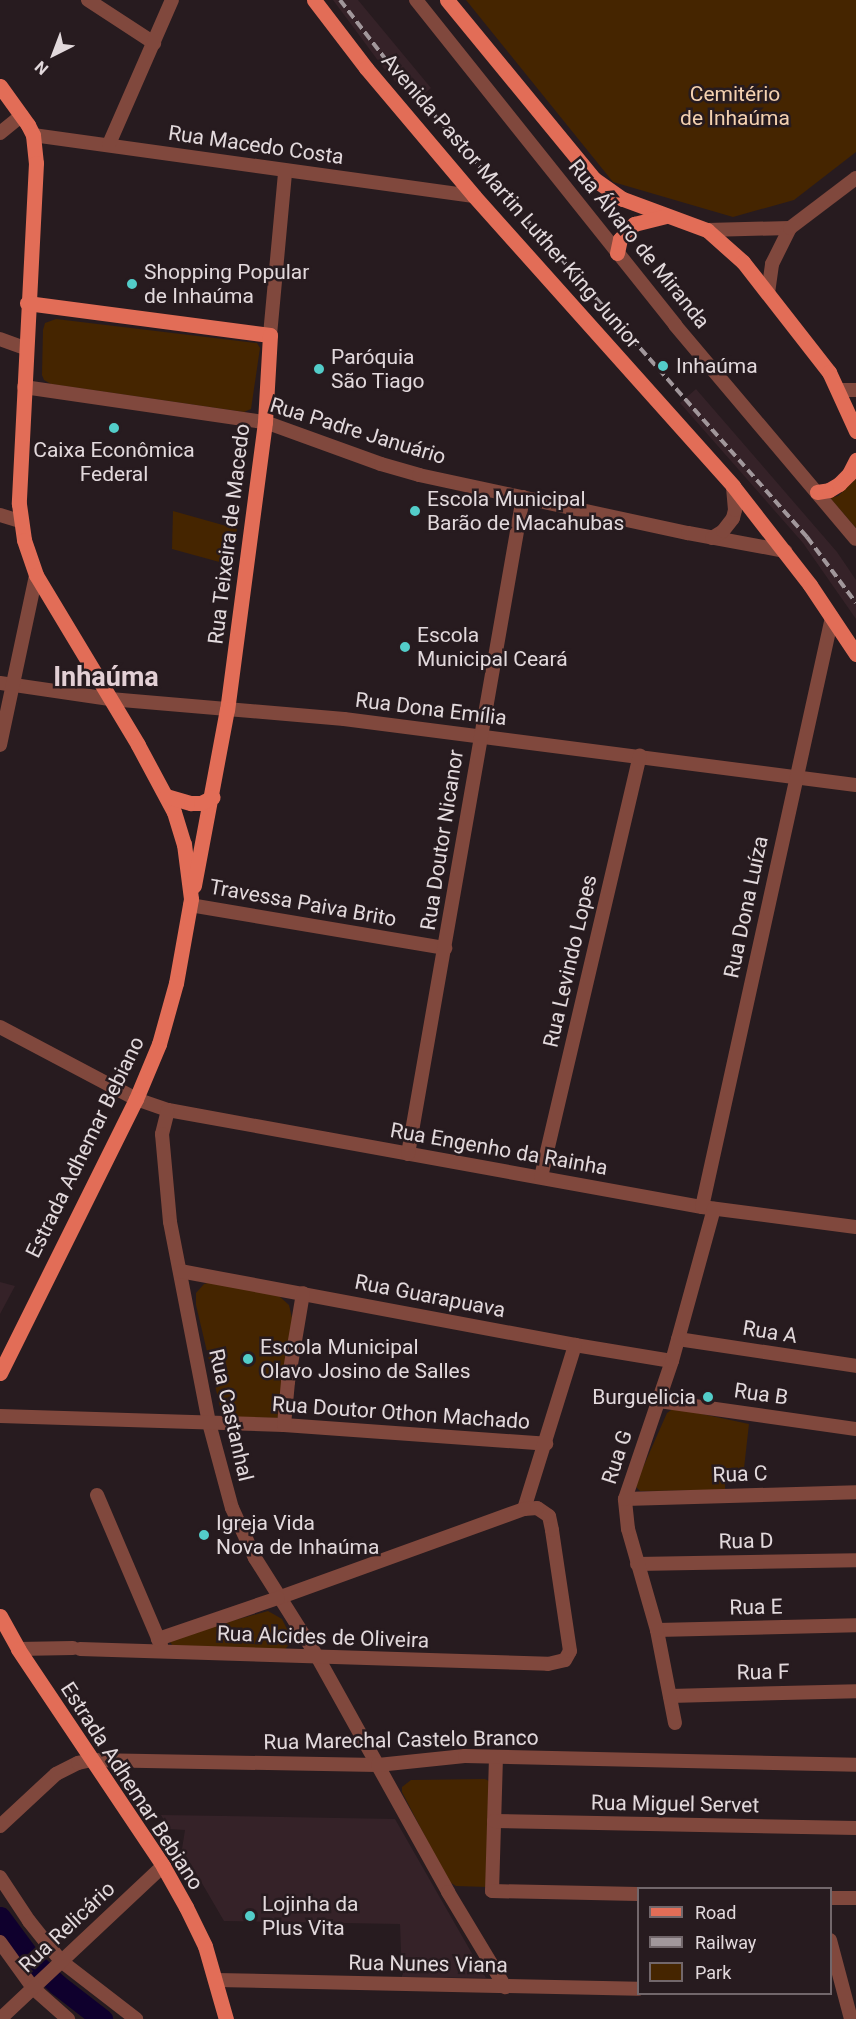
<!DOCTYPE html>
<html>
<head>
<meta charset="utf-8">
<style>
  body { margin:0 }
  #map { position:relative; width:856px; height:2019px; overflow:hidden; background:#271b1f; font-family:Roboto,sans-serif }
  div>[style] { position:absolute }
  .built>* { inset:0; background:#352228 }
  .green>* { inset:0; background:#452500 }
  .river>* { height:21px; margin:-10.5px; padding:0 10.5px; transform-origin:10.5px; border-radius:10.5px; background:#0f002d }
  .minor>* { height:14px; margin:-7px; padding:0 7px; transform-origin:7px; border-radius:7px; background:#80483d }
  .major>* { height:15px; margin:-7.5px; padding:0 7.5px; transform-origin:7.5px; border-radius:7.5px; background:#e26d57 }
  .rail>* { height:4px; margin-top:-2px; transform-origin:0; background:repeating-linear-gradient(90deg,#a1979b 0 9px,transparent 0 13.5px) }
  .dots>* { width:16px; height:16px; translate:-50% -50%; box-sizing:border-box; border:3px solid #271b1f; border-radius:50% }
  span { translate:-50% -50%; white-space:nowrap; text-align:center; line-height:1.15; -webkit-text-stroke:5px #271b1f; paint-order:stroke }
  .park-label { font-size:21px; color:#f4d1b0 }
  .street-label { font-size:21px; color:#e2d9dc }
  .poi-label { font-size:21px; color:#e2d9dc }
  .left { translate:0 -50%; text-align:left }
  .right { translate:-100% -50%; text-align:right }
  .district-label { font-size:27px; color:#e3d0d5; font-weight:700 }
  .legend { position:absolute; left:637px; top:1887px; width:195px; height:108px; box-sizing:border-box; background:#271b1f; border:2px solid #72676b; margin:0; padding:8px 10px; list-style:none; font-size:18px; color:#e2d9dc }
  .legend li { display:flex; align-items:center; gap:12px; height:30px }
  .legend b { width:30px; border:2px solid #72676b }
  .north { position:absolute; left:24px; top:24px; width:60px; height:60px; -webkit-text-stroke:4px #271b1f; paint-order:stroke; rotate:222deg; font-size:16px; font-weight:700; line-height:24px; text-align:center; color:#e2d9dc }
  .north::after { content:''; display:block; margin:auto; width:21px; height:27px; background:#e2d9dc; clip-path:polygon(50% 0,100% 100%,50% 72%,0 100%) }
</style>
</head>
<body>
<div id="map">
  <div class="built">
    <div style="clip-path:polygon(333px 0,358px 0,431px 88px,414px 102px,385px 70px)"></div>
    <div style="clip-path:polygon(696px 389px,837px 552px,856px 580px,856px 619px,803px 543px,680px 403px)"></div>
    <div style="clip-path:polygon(0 1282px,15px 1286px,0 1314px)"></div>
    <div style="clip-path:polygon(161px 1815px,395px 1819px,486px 1978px,402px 1977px,400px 1924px,224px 1921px,182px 1849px,185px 1830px,169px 1829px)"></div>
  </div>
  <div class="green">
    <div style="clip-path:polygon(466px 0,856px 0,856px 152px,794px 200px,733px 217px,613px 182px)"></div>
    <div style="clip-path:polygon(56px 319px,257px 343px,260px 348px,251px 409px,244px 412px,51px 384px,44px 380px,42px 375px,43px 330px,45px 323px)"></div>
    <div style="clip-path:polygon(856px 479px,856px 528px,830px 498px,838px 496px)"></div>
    <div style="clip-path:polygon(173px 511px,237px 529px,234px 566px,172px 549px)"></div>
    <div style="clip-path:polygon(211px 1282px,279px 1296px,289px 1305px,292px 1318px,281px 1413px,277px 1418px,226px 1417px,221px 1411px,196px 1305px,196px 1293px,204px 1284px)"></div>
    <div style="clip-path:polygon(674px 1408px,749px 1424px,743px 1477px,725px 1476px,725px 1490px,640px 1491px,636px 1487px,637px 1481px,667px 1413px)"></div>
    <div style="clip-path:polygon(268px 1611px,282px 1619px,293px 1641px,284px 1650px,173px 1646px,170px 1642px,171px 1638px)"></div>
    <div style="clip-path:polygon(485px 1779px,489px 1781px,487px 1887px,456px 1886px,448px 1881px,402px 1792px,402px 1787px,411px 1780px)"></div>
  </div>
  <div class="river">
    <div style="left:0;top:1917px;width:52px;rotate:53.6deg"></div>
    <div style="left:31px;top:1959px;width:37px;rotate:44deg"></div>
    <div style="left:58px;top:1985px;width:56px;rotate:37.7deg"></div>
  </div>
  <div class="minor">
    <div style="left:88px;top:0;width:79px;rotate:33.1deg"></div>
    <div style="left:416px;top:0;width:416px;rotate:51.4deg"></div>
    <div style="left:675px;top:325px;width:280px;rotate:49.8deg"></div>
    <div style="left:0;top:133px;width:28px;rotate:-39deg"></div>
    <div style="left:33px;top:135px;width:445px;rotate:7.9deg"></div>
    <div style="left:109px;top:144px;width:157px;rotate:-66.4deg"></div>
    <div style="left:707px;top:230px;width:83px;rotate:-1.4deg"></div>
    <div style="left:768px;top:293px;width:29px;rotate:-82deg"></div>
    <div style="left:772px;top:264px;width:40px;rotate:-63.4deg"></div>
    <div style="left:790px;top:228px;width:83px;rotate:-37.1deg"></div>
    <div style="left:270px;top:335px;width:164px;rotate:-84.7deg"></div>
    <div style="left:0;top:339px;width:27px;rotate:20deg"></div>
    <div style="left:24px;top:387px;width:244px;rotate:8.3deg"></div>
    <div style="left:265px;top:422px;width:123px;rotate:19.9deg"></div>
    <div style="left:381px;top:464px;width:40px;rotate:16deg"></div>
    <div style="left:419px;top:475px;width:275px;rotate:12.2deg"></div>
    <div style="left:688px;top:533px;width:99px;rotate:10.5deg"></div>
    <div style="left:839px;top:390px;width:17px"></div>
    <div style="left:0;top:515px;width:21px;rotate:17deg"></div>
    <div style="left:712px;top:538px;width:13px;rotate:-32deg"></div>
    <div style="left:723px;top:531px;width:16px;rotate:-52deg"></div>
    <div style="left:733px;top:518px;width:8px;rotate:-76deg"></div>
    <div style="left:735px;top:510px;width:24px;rotate:-95deg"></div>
    <div style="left:0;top:683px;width:111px;rotate:8.3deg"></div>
    <div style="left:110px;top:699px;width:235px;rotate:4.9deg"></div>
    <div style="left:344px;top:719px;width:516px;rotate:7.35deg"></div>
    <div style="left:0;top:745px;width:174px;rotate:-78deg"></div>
    <div style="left:190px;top:905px;width:259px;rotate:9.6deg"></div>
    <div style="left:0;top:1027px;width:154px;rotate:27.9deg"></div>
    <div style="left:136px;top:1099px;width:34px;rotate:19deg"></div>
    <div style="left:168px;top:1110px;width:543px;rotate:10.3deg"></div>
    <div style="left:702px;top:1207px;width:155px;rotate:7.4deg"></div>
    <div style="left:168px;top:1110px;width:25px;rotate:104deg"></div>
    <div style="left:162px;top:1134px;width:88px;rotate:84.8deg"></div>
    <div style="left:170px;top:1222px;width:205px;rotate:79deg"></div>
    <div style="left:209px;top:1423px;width:88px;rotate:74.9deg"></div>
    <div style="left:232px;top:1508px;width:55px;rotate:65.3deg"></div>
    <div style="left:255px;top:1558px;width:118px;rotate:57.8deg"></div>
    <div style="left:318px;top:1658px;width:268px;rotate:60.9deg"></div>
    <div style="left:448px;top:1892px;width:111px;rotate:59deg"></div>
    <div style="left:408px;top:1154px;width:667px;rotate:-80.07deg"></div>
    <div style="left:541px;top:1177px;width:433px;rotate:-76.8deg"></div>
    <div style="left:702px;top:1207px;width:604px;rotate:-77.57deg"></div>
    <div style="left:180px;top:1271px;width:402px;rotate:10.6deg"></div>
    <div style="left:575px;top:1345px;width:98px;rotate:9.4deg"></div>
    <div style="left:678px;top:1339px;width:180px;rotate:8.6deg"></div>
    <div style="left:659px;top:1401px;width:199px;rotate:8.1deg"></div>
    <div style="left:0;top:1416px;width:284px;rotate:1.8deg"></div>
    <div style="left:284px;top:1425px;width:263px;rotate:4.1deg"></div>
    <div style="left:284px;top:1425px;width:43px;rotate:-84.7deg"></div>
    <div style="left:288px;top:1382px;width:90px;rotate:-80.4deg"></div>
    <div style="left:97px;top:1495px;width:163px;rotate:66.9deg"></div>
    <div style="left:625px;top:1499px;width:231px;rotate:-1.7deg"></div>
    <div style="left:524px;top:1509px;width:172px;rotate:-72.7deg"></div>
    <div style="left:637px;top:1564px;width:219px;rotate:-1deg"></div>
    <div style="left:657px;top:1630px;width:199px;rotate:-1.4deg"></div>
    <div style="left:18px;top:1649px;width:55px;rotate:-1deg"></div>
    <div style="left:80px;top:1649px;width:468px;rotate:1.8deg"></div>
    <div style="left:548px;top:1664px;width:17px;rotate:-13deg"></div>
    <div style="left:565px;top:1660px;width:10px;rotate:-61deg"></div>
    <div style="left:570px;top:1651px;width:122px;rotate:-98.5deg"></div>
    <div style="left:552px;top:1530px;width:14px;rotate:-102deg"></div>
    <div style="left:549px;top:1516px;width:14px;rotate:-146deg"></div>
    <div style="left:537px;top:1508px;width:13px;rotate:176deg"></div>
    <div style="left:524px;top:1509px;width:262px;rotate:160.1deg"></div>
    <div style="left:278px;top:1598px;width:127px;rotate:161.1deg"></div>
    <div style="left:670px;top:1696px;width:186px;rotate:-1.5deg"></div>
    <div style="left:675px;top:1723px;width:95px;rotate:-101deg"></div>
    <div style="left:657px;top:1630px;width:105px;rotate:-106deg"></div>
    <div style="left:628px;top:1529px;width:30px;rotate:-96deg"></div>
    <div style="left:625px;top:1499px;width:146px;rotate:-71.2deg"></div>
    <div style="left:672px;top:1361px;width:158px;rotate:-74.6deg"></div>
    <div style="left:496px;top:1757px;width:134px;rotate:91.7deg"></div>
    <div style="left:492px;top:1891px;width:146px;rotate:1.2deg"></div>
    <div style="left:494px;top:1821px;width:362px;rotate:1.1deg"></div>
    <div style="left:0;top:1826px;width:76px;rotate:-42.9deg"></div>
    <div style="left:56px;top:1774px;width:25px;rotate:-27deg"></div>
    <div style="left:78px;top:1763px;width:13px;rotate:-13deg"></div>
    <div style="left:91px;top:1760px;width:287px;rotate:1deg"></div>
    <div style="left:378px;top:1765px;width:87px;rotate:-5.9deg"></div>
    <div style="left:465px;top:1756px;width:391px;rotate:1.3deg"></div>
    <div style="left:0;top:1877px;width:53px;rotate:56.6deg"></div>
    <div style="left:29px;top:1921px;width:51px;rotate:51.3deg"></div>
    <div style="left:61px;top:1961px;width:95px;rotate:37.7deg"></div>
    <div style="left:830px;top:1898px;width:26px"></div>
    <div style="left:830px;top:1940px;width:82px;rotate:75.1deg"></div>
    <div style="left:0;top:1942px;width:57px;rotate:54.3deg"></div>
    <div style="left:33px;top:1988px;width:47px;rotate:41.5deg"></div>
    <div style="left:216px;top:1980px;width:422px;rotate:1.2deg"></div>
    <div style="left:0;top:2019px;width:224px;rotate:-43.2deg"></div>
  </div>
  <div class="major">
    <div style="left:314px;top:0;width:86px;rotate:52.6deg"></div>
    <div style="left:366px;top:68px;width:167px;rotate:49.8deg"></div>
    <div style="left:474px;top:196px;width:389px;rotate:48.2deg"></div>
    <div style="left:733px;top:486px;width:125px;rotate:52.1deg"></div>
    <div style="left:810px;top:585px;width:83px;rotate:56.3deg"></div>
    <div style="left:447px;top:0;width:232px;rotate:50.6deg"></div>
    <div style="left:594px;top:179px;width:35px;rotate:35deg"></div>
    <div style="left:623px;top:199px;width:90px;rotate:20.3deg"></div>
    <div style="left:707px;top:230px;width:48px;rotate:41.6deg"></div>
    <div style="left:743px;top:262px;width:140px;rotate:52deg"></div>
    <div style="left:829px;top:372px;width:65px;rotate:65.4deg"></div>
    <div style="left:0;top:86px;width:48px;rotate:54.3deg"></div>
    <div style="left:28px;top:125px;width:11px;rotate:63deg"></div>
    <div style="left:33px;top:135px;width:28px;rotate:84deg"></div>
    <div style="left:36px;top:163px;width:341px;rotate:92.9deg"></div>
    <div style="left:19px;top:504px;width:36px;rotate:82deg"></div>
    <div style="left:24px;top:540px;width:37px;rotate:71deg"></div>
    <div style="left:36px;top:575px;width:198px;rotate:59deg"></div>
    <div style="left:138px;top:745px;width:76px;rotate:61.8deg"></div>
    <div style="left:174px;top:812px;width:34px;rotate:73deg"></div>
    <div style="left:184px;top:844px;width:55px;rotate:82.7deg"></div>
    <div style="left:191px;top:899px;width:85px;rotate:100.1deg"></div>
    <div style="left:176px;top:983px;width:63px;rotate:105.6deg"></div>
    <div style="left:159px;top:1044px;width:60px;rotate:112.7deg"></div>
    <div style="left:136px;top:1099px;width:306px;rotate:116.4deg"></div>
    <div style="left:617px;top:253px;width:14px;rotate:-78deg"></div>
    <div style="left:620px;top:239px;width:21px;rotate:-47deg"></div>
    <div style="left:634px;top:224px;width:32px;rotate:-14deg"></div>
    <div style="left:27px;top:303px;width:245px;rotate:7.5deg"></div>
    <div style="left:270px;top:335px;width:87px;rotate:93.3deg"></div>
    <div style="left:265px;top:422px;width:290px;rotate:97.5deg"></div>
    <div style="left:227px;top:709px;width:180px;rotate:100.6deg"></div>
    <div style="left:817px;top:492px;width:12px;rotate:-9deg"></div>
    <div style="left:829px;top:490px;width:12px;rotate:-31deg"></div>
    <div style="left:839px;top:484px;width:14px;rotate:-45deg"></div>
    <div style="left:849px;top:474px;width:16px;rotate:-63deg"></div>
    <div style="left:166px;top:796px;width:26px;rotate:16deg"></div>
    <div style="left:191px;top:803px;width:10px"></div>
    <div style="left:201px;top:803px;width:13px;rotate:-27deg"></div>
    <div style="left:0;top:1616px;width:38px;rotate:61deg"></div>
    <div style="left:18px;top:1649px;width:261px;rotate:56.2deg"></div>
    <div style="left:163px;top:1866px;width:47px;rotate:60.7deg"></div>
    <div style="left:186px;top:1907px;width:43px;rotate:64deg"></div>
    <div style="left:205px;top:1946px;width:76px;rotate:74deg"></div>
  </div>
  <div class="rail">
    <div style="left:340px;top:0;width:82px;rotate:52.4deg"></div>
    <div style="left:390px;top:65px;width:630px;rotate:48.54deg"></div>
    <div style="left:807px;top:537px;width:82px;rotate:53.4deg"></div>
  </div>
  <div class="dots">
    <div style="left:132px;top:284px;background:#53cdc9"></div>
    <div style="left:663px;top:366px;background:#53cdc9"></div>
    <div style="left:319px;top:369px;background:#53cdc9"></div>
    <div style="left:114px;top:428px;background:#53cdc9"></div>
    <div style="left:415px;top:511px;background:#53cdc9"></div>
    <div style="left:405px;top:647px;background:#53cdc9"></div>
    <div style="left:248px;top:1359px;background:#53cdc9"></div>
    <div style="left:708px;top:1397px;background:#53cdc9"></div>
    <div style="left:204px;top:1535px;background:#53cdc9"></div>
    <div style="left:250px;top:1916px;background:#53cdc9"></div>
  </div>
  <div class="park-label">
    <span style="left:735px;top:106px">Cemitério<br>de Inhaúma</span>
  </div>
  <div class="street-label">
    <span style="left:256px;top:145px;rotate:8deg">Rua Macedo Costa</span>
    <span style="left:511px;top:201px;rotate:49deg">Avenida Pastor Martin Luther King Junior</span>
    <span style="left:639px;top:244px;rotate:51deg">Rua Álvaro de Miranda</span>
    <span style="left:358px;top:431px;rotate:17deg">Rua Padre Januário</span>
    <span style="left:229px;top:534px;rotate:-83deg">Rua Teixeira de Macedo</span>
    <span style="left:431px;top:709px;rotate:7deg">Rua Dona Emília</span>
    <span style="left:442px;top:840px;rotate:-81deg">Rua Doutor Nicanor</span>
    <span style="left:303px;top:903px;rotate:10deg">Travessa Paiva Brito</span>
    <span style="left:746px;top:907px;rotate:-78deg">Rua Dona Luíza</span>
    <span style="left:570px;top:961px;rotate:-77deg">Rua Levindo Lopes</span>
    <span style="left:85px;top:1147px;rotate:-64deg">Estrada Adhemar Bebiano</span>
    <span style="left:499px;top:1149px;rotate:10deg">Rua Engenho da Rainha</span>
    <span style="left:430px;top:1296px;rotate:11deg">Rua Guarapuava</span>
    <span style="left:770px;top:1332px;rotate:9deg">Rua A</span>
    <span style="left:761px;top:1394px;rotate:8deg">Rua B</span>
    <span style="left:401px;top:1413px;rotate:4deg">Rua Doutor Othon Machado</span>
    <span style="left:231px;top:1415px;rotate:77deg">Rua Castanhal</span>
    <span style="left:617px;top:1457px;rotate:-72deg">Rua G</span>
    <span style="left:740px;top:1474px;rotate:-2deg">Rua C</span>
    <span style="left:746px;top:1541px;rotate:-1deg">Rua D</span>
    <span style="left:756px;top:1607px;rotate:-1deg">Rua E</span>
    <span style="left:323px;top:1637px;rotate:2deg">Rua Alcides de Oliveira</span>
    <span style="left:763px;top:1672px;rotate:-1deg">Rua F</span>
    <span style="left:401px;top:1740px;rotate:-1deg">Rua Marechal Castelo Branco</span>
    <span style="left:132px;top:1786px;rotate:57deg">Estrada Adhemar Bebiano</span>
    <span style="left:675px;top:1804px;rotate:1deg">Rua Miguel Servet</span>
    <span style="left:67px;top:1927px;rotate:-43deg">Rua Relicário</span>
    <span style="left:428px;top:1964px;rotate:1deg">Rua Nunes Viana</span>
  </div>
  <div class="poi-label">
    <span class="left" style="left:144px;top:284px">Shopping Popular<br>de Inhaúma</span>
    <span class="left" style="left:331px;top:369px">Paróquia<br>São Tiago</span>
    <span class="left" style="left:676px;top:366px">Inhaúma</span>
    <span style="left:114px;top:462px">Caixa Econômica<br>Federal</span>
    <span class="left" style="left:427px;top:511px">Escola Municipal<br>Barão de Macahubas</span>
    <span class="left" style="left:417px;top:647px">Escola<br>Municipal Ceará</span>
    <span class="left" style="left:260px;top:1359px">Escola Municipal<br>Olavo Josino de Salles</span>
    <span class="right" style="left:696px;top:1397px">Burguelicia</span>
    <span class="left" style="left:216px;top:1535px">Igreja Vida<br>Nova de Inhaúma</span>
    <span class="left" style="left:262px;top:1916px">Lojinha da<br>Plus Vita</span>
  </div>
  <div class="district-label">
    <span style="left:106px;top:678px">Inhaúma</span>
  </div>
  <ul class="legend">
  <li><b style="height:8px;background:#e26d57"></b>Road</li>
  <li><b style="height:8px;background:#a1979b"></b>Railway</li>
  <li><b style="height:16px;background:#452500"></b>Park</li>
  </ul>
  <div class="north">N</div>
</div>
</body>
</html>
